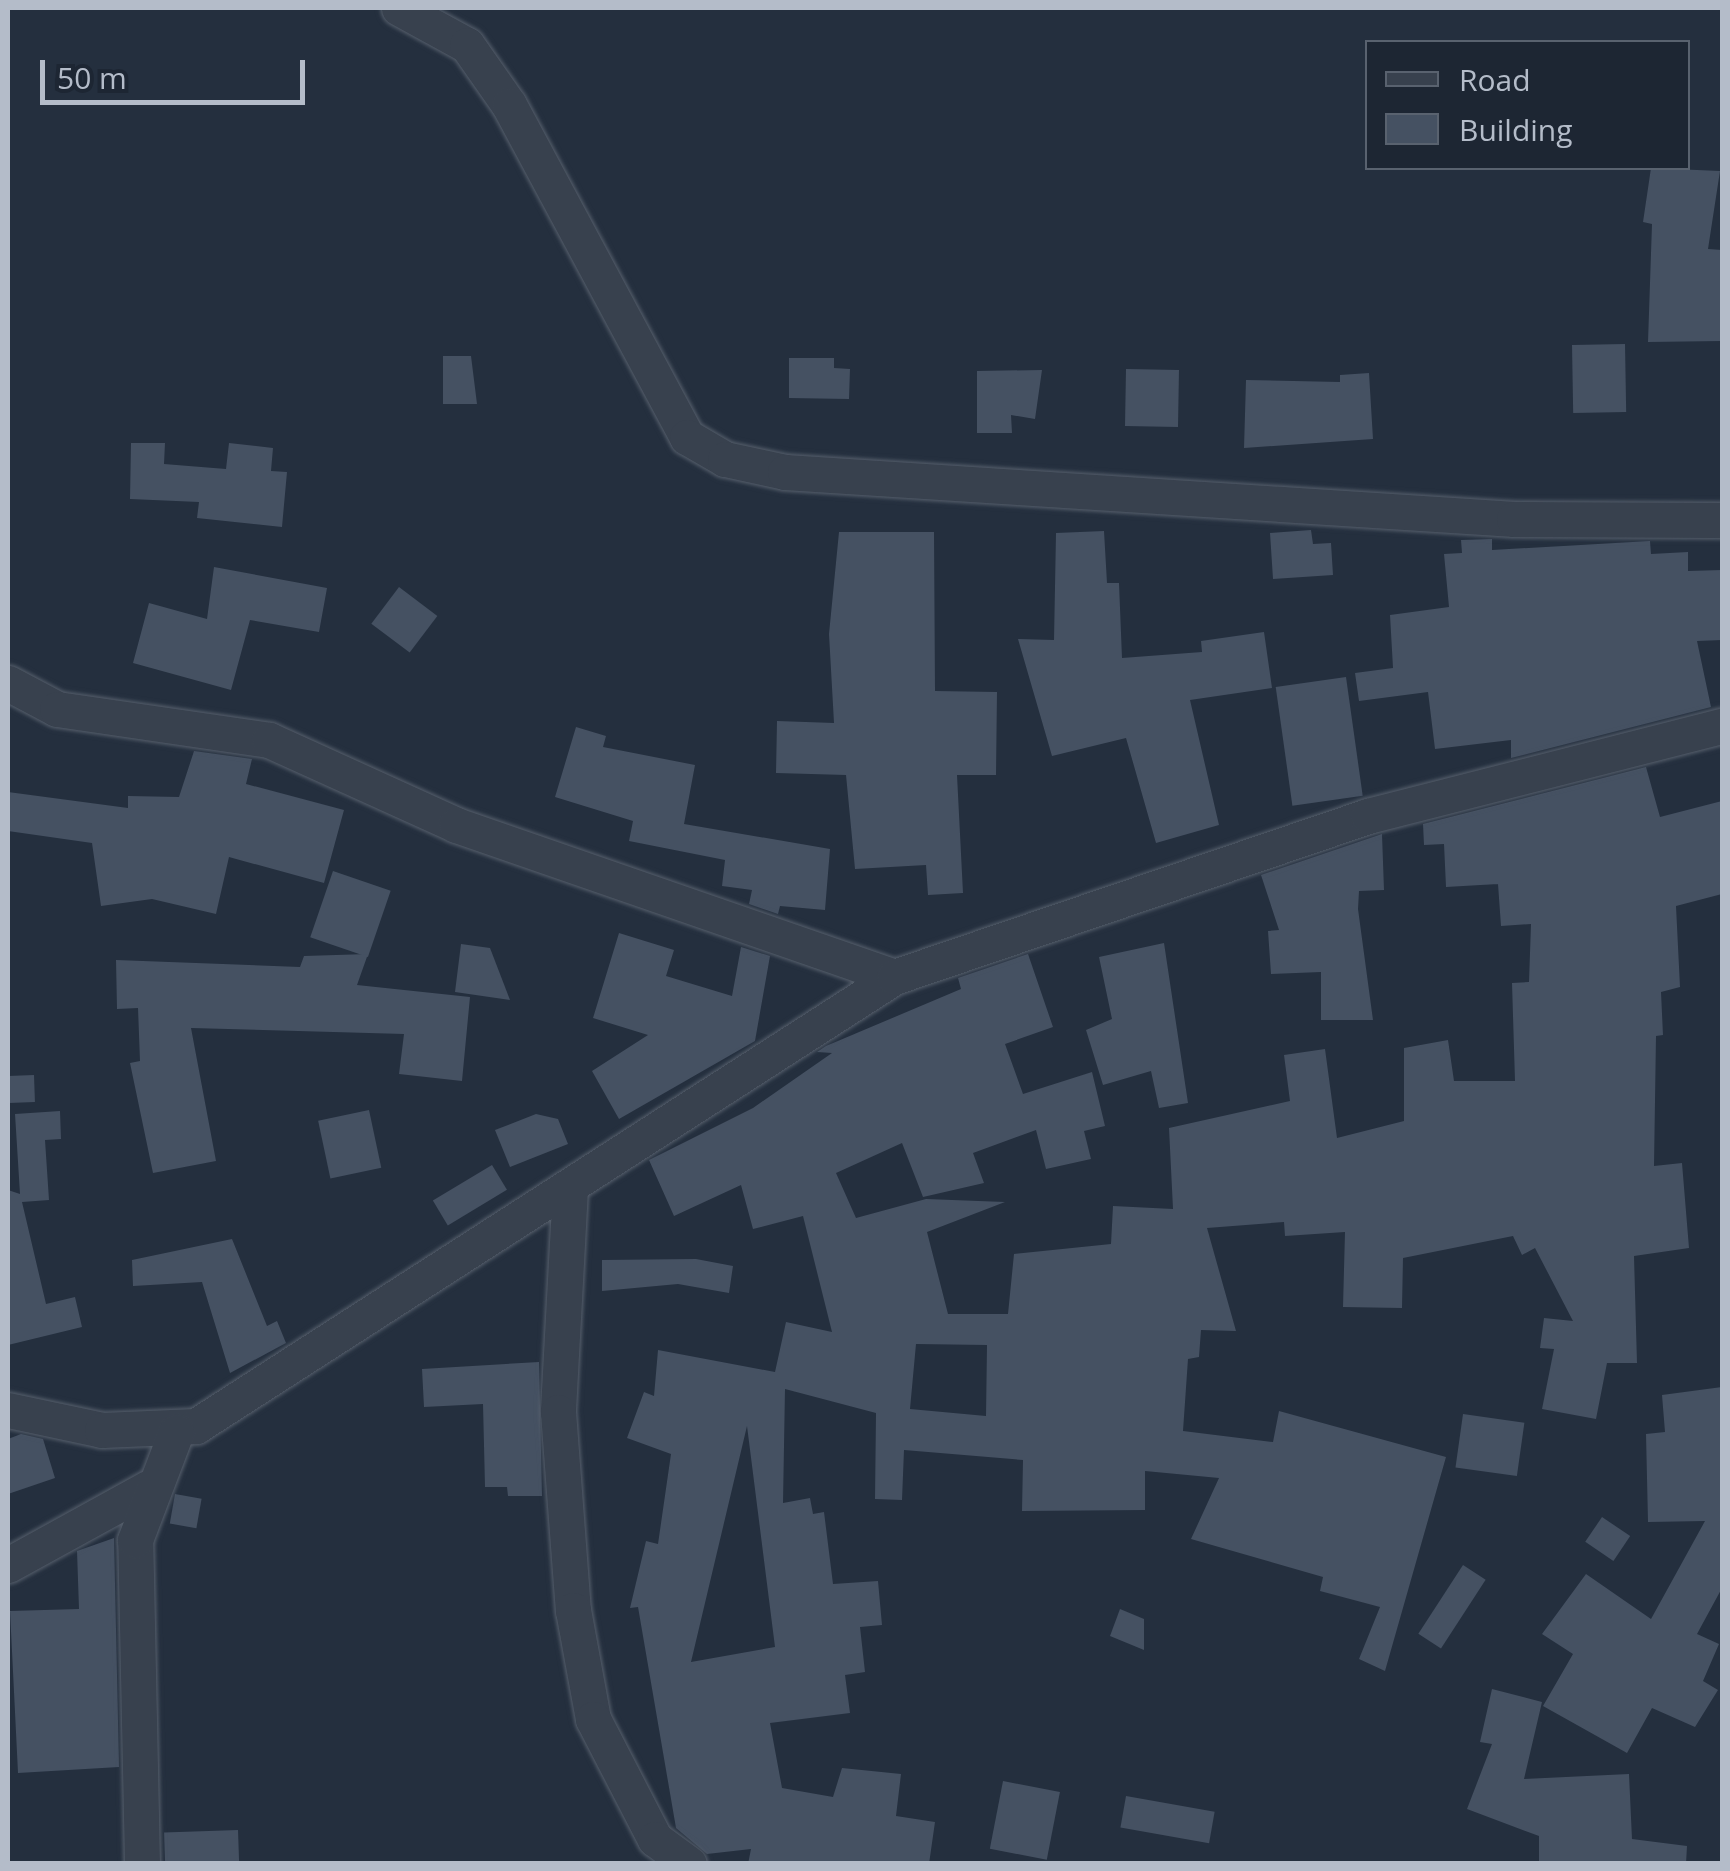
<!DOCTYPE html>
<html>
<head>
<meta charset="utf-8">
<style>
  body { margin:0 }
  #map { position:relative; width:1730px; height:1871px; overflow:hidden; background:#242f3e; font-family:"Open Sans",sans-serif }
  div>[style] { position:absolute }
  .building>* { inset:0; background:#455162; transform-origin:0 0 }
  .roads { filter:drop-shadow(0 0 2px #565f6c) drop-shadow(0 0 2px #565f6c) }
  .minor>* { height:35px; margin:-17.5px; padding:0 17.5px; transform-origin:17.5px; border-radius:17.5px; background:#38414e }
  span { translate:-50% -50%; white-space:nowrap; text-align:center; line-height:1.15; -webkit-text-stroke:8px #1d2633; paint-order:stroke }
  .frame { position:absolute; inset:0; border:10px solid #b4bcc9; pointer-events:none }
  .legend { position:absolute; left:1365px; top:40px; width:325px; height:130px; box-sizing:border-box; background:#1d2633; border:2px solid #59626f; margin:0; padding:12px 18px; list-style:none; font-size:30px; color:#b4bcc9 }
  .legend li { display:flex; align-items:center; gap:20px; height:50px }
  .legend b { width:50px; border:2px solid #59626f }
  .scale { position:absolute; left:40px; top:60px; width:265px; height:45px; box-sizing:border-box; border:5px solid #b4bcc9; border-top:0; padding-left:12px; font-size:30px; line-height:35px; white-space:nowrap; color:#b4bcc9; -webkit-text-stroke:8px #1d2633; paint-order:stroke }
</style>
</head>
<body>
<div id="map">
  <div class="building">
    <div style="clip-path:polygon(1651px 168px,1720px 171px,1708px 249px,1722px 250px,1722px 341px,1648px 342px,1652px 224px,1643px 222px)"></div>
    <div style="left:1625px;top:344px;width:68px;height:53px;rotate:89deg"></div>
    <div style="clip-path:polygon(443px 356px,471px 356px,477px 404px,443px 404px)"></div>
    <div style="clip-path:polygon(789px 358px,834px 358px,834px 368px,850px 369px,849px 399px,789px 398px)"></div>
    <div style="left:1126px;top:369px;width:53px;height:57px;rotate:1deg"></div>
    <div style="clip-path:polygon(1042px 370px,1035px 419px,1011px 415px,1012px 433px,977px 433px,977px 371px)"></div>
    <div style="clip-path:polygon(1369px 373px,1373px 439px,1244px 448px,1246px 380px,1340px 382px,1340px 375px)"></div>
    <div style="clip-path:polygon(131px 443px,165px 443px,164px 464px,226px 469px,229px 443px,273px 448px,271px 471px,287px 472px,282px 527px,197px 518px,199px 502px,130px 499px)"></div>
    <div style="clip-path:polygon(1311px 530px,1313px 544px,1331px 543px,1333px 575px,1273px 579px,1270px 533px)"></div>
    <div style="clip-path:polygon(1104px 531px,1107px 583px,1119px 583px,1122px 658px,1202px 652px,1201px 641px,1264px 632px,1272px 688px,1190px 700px,1219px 825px,1156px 843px,1126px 738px,1052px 756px,1018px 639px,1054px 640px,1056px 533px)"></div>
    <div style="clip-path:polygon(839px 532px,934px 532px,935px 691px,997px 692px,996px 775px,957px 775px,963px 893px,928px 895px,926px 865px,855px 869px,846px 775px,776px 773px,777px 721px,834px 723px,829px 634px)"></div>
    <div style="clip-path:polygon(1492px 539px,1492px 550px,1650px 541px,1651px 554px,1688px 552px,1688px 571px,1722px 570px,1722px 640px,1697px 641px,1711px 707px,1511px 758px,1511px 740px,1435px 749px,1428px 692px,1359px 701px,1355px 673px,1393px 668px,1390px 615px,1449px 607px,1444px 554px,1462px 553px,1461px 540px)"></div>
    <div style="clip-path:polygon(214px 567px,327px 588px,319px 632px,250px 620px,231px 690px,133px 663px,149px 603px,207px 619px)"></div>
    <div style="left:399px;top:587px;width:48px;height:46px;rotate:37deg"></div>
    <div style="left:1346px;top:677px;width:120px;height:71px;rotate:82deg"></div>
    <div style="clip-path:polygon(576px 727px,606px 736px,603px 747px,695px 765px,684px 824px,830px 849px,825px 910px,780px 906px,778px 914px,749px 904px,752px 890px,722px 886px,725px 860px,629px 841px,633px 821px,555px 797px)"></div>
    <div style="clip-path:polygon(194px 751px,252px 759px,246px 784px,344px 810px,324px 883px,229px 857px,216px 914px,152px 899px,101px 906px,92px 843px,8px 831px,8px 792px,128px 808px,128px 796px,179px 797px)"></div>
    <div style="clip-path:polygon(evenodd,1646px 767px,1660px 817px,1722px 801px,1722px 894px,1676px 906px,1680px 987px,1661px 992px,1663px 1035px,1656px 1036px,1654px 1166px,1682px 1163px,1689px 1248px,1634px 1256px,1637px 1363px,1607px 1363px,1596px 1419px,1542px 1409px,1554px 1349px,1540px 1348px,1544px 1318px,1573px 1321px,1535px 1248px,1522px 1255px,1513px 1236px,1403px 1258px,1402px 1308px,1343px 1307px,1345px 1232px,1285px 1236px,1284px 1222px,1207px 1228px,1236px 1331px,1201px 1330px,1199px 1357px,1188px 1359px,1183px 1431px,1273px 1442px,1279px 1411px,1446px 1457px,1385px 1671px,1359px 1659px,1380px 1607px,1320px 1591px,1323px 1577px,1191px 1539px,1219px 1478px,1145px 1471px,1145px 1510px,1022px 1511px,1023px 1460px,904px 1450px,902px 1500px,875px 1499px,876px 1413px,785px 1389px,783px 1503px,810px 1498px,813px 1514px,824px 1512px,833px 1584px,878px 1581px,882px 1625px,860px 1627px,865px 1672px,845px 1675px,850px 1713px,770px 1723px,782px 1788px,833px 1797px,842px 1768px,901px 1774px,896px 1816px,935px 1822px,929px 1864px,748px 1864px,751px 1849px,707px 1854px,676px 1828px,638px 1607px,630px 1608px,646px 1541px,658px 1544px,671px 1454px,627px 1438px,644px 1392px,654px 1396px,658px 1350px,775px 1372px,786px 1322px,832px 1332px,803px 1216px,753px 1229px,741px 1185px,674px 1216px,649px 1160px,753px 1108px,832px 1053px,817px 1052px,826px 1046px,961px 989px,958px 978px,1028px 954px,1053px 1027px,1005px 1044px,1023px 1094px,1092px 1072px,1105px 1126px,1084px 1131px,1091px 1159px,1046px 1169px,1036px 1130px,973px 1153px,984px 1183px,923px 1197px,902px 1143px,836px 1173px,856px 1218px,926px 1199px,1005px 1202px,927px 1232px,948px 1314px,1008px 1314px,1014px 1254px,1111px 1244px,1113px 1206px,1173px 1209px,1169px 1128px,1290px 1101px,1284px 1055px,1325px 1049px,1337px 1138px,1404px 1121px,1404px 1048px,1448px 1040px,1454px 1081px,1515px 1081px,1512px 983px,1529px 982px,1531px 924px,1501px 926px,1498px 884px,1446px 887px,1444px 844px,1424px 845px,1423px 824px,1646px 767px,916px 1344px,987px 1345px,986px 1416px,910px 1409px,916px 1344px,1646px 767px,747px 1426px,775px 1647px,691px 1662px,747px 1426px)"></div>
    <div style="clip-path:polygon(1382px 834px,1384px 890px,1359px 891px,1358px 909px,1373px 1020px,1321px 1020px,1321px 972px,1271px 974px,1268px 931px,1279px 930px,1261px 875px)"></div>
    <div style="left:333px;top:871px;width:61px;height:70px;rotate:19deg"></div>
    <div style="clip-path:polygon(619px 933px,674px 950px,666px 976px,732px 996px,741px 947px,770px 956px,755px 1041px,619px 1119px,592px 1071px,648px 1035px,593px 1018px)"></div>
    <div style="clip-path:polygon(1164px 943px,1188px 1103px,1159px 1108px,1151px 1071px,1103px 1085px,1086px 1030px,1112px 1019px,1099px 957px)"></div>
    <div style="clip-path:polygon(461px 944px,490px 948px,510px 1000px,455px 992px)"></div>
    <div style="clip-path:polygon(368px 954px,357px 985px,470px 997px,462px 1081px,399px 1074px,404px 1034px,191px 1028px,216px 1161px,153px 1173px,130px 1063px,140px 1061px,138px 1008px,117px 1009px,116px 960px,300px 967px,304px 956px)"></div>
    <div style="left:34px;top:1075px;width:27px;height:26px;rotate:88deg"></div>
    <div style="left:369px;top:1110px;width:59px;height:52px;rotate:78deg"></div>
    <div style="clip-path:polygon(60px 1111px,61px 1139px,45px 1140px,49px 1200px,22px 1202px,46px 1304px,75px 1297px,82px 1327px,8px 1345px,8px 1190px,20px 1194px,15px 1114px)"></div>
    <div style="clip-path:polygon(536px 1114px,558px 1119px,568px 1144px,510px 1167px,495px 1130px)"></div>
    <div style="left:492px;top:1165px;width:29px;height:69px;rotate:59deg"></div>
    <div style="clip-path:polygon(232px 1239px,267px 1326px,277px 1321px,286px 1343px,230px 1373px,202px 1282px,133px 1286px,132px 1260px)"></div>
    <div style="clip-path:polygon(696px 1259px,733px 1266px,729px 1293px,678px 1284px,602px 1291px,602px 1260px)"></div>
    <div style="clip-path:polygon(539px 1362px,542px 1496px,508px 1496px,507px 1487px,485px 1487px,483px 1404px,424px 1407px,422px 1369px)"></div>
    <div style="clip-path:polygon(1722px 1387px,1722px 1588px,1697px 1634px,1719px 1644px,1703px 1681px,1718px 1690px,1695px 1727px,1652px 1708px,1627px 1753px,1543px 1706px,1573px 1654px,1542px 1634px,1586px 1574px,1651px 1619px,1705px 1521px,1648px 1522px,1646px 1434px,1665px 1432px,1662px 1395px)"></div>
    <div style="left:1463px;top:1414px;width:62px;height:54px;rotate:8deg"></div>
    <div style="clip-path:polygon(21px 1434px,43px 1439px,55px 1478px,8px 1494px,8px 1439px)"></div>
    <div style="left:175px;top:1494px;width:27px;height:30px;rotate:10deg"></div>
    <div style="left:1602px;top:1517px;width:34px;height:30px;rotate:34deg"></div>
    <div style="clip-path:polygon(114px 1538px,119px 1767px,18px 1773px,10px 1611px,79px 1609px,77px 1551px)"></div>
    <div style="left:1463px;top:1565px;width:27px;height:82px;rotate:33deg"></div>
    <div style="clip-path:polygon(1120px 1609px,1144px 1619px,1144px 1650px,1110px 1636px)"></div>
    <div style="clip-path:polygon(1492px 1689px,1542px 1702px,1524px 1779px,1629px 1774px,1632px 1839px,1687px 1846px,1686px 1864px,1539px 1864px,1539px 1836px,1467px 1809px,1492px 1744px,1480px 1742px)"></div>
    <div style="left:1003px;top:1781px;width:58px;height:69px;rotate:11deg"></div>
    <div style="left:1126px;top:1796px;width:90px;height:32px;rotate:10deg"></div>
    <div style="left:238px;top:1830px;width:34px;height:74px;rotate:88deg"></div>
  </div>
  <div class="roads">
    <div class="minor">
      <div style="left:399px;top:8px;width:77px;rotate:28.6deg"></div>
      <div style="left:467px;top:45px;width:73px;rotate:55deg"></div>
      <div style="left:509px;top:105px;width:377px;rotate:61.8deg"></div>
      <div style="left:687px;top:437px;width:44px;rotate:30.1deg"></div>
      <div style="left:725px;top:459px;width:61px;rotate:12.2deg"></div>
      <div style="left:785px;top:472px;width:731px;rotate:3.69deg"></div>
      <div style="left:1514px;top:519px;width:208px;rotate:0.3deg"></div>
      <div style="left:8px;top:683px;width:55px;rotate:28deg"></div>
      <div style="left:57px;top:709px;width:214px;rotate:8.3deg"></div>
      <div style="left:269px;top:740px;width:205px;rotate:24.4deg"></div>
      <div style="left:456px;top:825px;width:464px;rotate:19.1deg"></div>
      <div style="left:570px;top:1188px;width:224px;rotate:93.1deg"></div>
      <div style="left:558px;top:1412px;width:199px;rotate:85.7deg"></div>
      <div style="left:573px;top:1610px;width:111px;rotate:79.6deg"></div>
      <div style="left:593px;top:1719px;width:135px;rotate:62.7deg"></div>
      <div style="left:655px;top:1839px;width:42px;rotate:36.3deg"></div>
      <div style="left:8px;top:1410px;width:96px;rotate:12deg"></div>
      <div style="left:102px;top:1430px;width:94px;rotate:-2.4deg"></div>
      <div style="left:196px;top:1426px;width:830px;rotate:-32.75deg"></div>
      <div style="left:894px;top:977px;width:501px;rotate:-18.76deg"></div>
      <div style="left:1368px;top:816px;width:365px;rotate:-14.3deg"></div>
      <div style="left:8px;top:1565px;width:160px;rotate:-28.8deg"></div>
      <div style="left:142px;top:1864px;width:324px;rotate:-91.2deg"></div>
      <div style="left:135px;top:1540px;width:116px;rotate:-69.2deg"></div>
    </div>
  </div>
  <div class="frame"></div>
  <ul class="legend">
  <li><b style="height:12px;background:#38414e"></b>Road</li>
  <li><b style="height:28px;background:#455162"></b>Building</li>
  </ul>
  <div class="scale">50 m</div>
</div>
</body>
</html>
